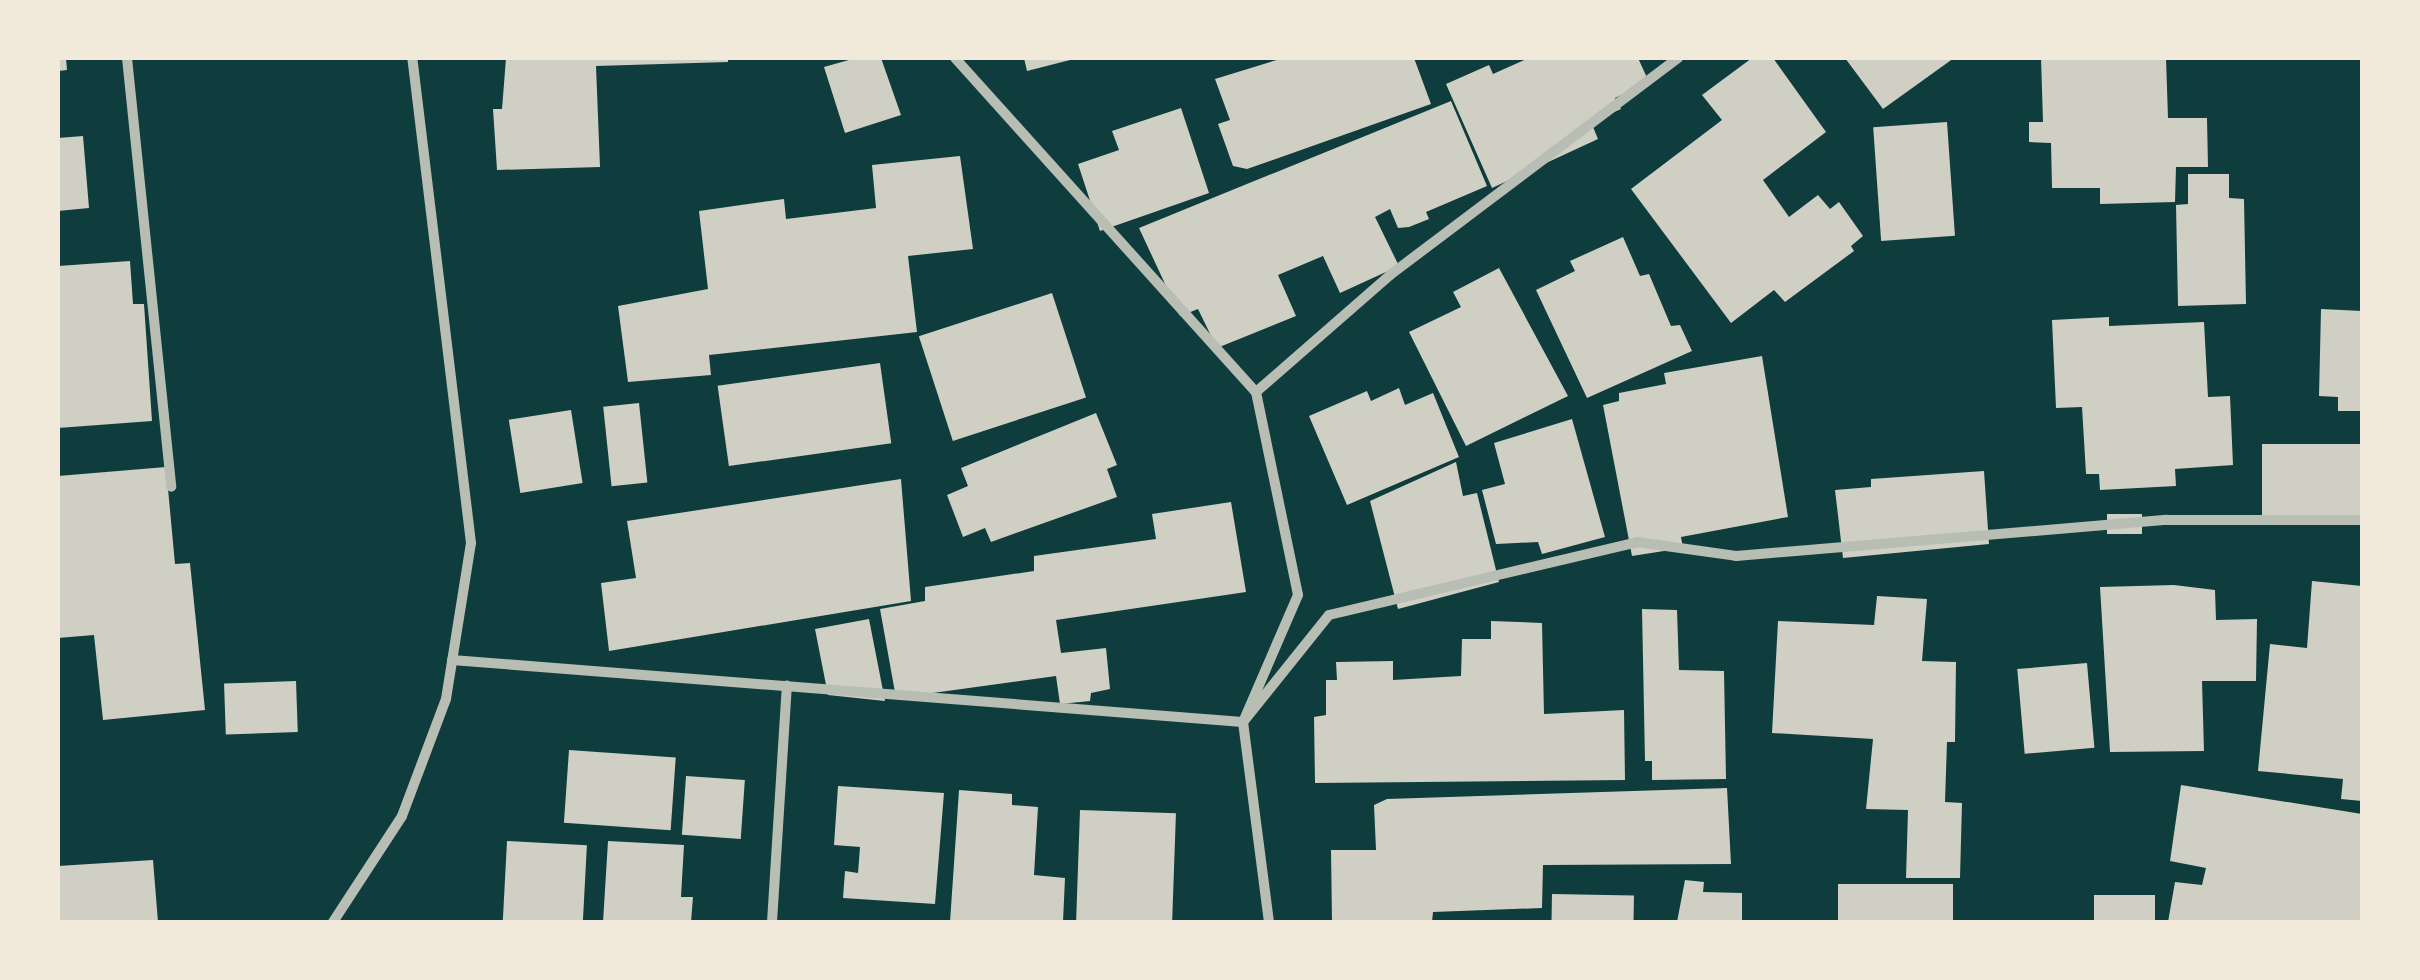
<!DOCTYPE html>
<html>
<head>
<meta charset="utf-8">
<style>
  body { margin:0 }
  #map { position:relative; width:2420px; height:980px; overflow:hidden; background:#0f3d3e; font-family:"Nunito Sans",sans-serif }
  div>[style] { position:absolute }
  .building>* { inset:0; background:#cfcfc3; transform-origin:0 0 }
  .minor>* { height:10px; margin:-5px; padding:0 5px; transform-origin:5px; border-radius:5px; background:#b8beb3 }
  span { translate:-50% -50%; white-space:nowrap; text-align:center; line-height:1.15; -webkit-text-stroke:10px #f1e9da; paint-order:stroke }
  .frame { position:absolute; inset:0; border:60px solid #f1e9da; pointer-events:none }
</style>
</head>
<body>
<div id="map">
  <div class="building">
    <div style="clip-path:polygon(58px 58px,66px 58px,67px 70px,58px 71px)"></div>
    <div style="clip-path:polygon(506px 58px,728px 58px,728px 62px,596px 66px,600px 167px,497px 170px,493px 109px,502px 109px)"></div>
    <div style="clip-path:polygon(856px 58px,881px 58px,901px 115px,845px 133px,824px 67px)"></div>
    <div style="clip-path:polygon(1024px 58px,1074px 58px,1074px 59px,1027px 71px)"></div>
    <div style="clip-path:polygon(1283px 58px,1414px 58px,1431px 104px,1247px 169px,1233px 166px,1218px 124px,1230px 120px,1215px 79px)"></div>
    <div style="clip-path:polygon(1529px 58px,1638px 58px,1649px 82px,1615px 98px,1621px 109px,1591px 122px,1598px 139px,1492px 188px,1446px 84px,1489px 65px,1493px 74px)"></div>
    <div style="clip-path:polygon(1752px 58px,1773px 58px,1826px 132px,1763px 180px,1789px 217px,1818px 195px,1830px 209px,1839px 202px,1863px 236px,1851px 246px,1854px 251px,1785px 302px,1774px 290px,1731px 323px,1631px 189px,1722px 120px,1702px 95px)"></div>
    <div style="clip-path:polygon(1845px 58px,1954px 58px,1883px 109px)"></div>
    <div style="clip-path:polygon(2041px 58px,2166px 58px,2168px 118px,2207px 118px,2208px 167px,2176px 167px,2175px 202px,2100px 204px,2100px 188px,2052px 188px,2051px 143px,2029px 142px,2029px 122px,2043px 122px)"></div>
    <div style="clip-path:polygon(1451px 101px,1487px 186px,1426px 212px,1429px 219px,1409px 227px,1398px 228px,1390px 209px,1375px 217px,1399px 266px,1340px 293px,1323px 256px,1278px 275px,1296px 316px,1217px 348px,1198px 309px,1180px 316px,1139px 228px)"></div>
    <div style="clip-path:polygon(1181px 108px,1209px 193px,1100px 231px,1078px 164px,1119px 150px,1112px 131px)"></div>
    <div style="left:1947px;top:122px;width:114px;height:74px;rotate:86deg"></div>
    <div style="clip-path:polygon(83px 136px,89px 208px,58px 211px,58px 138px)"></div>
    <div style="clip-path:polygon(960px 156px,973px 249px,908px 256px,917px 332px,709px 355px,711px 375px,628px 382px,618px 306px,708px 289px,699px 211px,784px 199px,786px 219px,876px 208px,872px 165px)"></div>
    <div style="clip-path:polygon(2188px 174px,2229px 174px,2229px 198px,2244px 199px,2246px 304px,2178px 306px,2176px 205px,2188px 204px)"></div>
    <div style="clip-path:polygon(1623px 237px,1640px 276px,1649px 274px,1671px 326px,1680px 325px,1692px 351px,1587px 398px,1536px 290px,1575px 271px,1570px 261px)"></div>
    <div style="clip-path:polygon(130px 261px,133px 304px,144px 304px,152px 421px,58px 428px,58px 266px)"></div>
    <div style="clip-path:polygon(1499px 268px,1568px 396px,1466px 446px,1409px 332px,1461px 307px,1453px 292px)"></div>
    <div style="left:1052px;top:293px;width:110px;height:140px;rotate:72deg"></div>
    <div style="clip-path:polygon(2321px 309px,2362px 311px,2362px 411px,2338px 411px,2338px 397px,2319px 396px)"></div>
    <div style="clip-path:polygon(2109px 317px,2109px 326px,2204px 322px,2208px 397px,2230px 396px,2233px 465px,2175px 469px,2176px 486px,2100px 490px,2099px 474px,2086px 474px,2082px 407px,2056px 408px,2052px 320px)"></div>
    <div style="clip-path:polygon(1762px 356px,1788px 517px,1681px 537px,1683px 548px,1632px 556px,1603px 405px,1619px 401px,1619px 393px,1666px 384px,1664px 373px)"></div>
    <div style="left:880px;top:363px;width:81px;height:164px;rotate:82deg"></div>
    <div style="clip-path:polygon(1399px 388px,1405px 405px,1433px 393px,1459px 457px,1347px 505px,1309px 416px,1367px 391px,1371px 401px)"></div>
    <div style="left:639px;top:403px;width:80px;height:36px;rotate:84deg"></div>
    <div style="left:571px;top:410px;width:74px;height:63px;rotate:81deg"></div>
    <div style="clip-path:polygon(1096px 413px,1117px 465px,1107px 469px,1117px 497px,991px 542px,985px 528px,963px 537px,947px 495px,968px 486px,961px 468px)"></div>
    <div style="clip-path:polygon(1572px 419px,1605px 537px,1542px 554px,1538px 542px,1496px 544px,1482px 490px,1505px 484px,1494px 443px)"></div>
    <div style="left:2362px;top:444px;width:79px;height:100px;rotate:90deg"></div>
    <div style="clip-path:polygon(1456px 462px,1463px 496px,1477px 493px,1499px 582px,1398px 609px,1370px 501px)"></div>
    <div style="clip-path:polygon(166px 467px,175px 564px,190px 563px,205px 710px,103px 720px,94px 635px,58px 638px,58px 476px)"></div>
    <div style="clip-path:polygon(1984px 471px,1989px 544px,1843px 558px,1835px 490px,1871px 487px,1871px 479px)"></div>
    <div style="clip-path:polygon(901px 479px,911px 601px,609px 651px,601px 583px,636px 578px,627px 521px)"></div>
    <div style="clip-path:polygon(1231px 502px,1246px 592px,1056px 620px,1061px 653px,1106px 648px,1110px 689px,1091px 693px,1090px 701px,1060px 704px,1056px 676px,896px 698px,880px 609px,925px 601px,925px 587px,1034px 571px,1034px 556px,1156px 539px,1152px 514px)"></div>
    <div style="left:2107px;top:514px;width:35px;height:20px"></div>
    <div style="clip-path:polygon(2312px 581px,2362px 586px,2362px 801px,2341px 799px,2343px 779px,2258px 771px,2270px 644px,2307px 648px)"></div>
    <div style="clip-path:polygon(2174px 585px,2215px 590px,2216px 620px,2257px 619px,2256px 681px,2202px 681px,2204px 751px,2110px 752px,2100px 587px)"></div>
    <div style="clip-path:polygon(1877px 596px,1927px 599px,1922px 661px,1956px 662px,1955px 742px,1947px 742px,1945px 802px,1962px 803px,1960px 878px,1906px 878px,1908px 810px,1866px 809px,1873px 739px,1772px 733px,1778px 621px,1874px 625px)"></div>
    <div style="clip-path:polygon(1642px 609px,1677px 610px,1679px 670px,1724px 671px,1726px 779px,1652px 780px,1652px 761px,1645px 761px)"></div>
    <div style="clip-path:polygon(869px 619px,885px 701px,828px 695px,815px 629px)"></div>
    <div style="clip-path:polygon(1491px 621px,1542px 623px,1544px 714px,1624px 710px,1625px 780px,1315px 783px,1314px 717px,1326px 715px,1326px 680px,1337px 680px,1336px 662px,1393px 661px,1393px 680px,1461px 676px,1462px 639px,1491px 639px)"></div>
    <div style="left:2087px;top:663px;width:85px;height:70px;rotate:85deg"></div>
    <div style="left:296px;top:681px;width:51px;height:72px;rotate:88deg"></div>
    <div style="left:569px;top:750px;width:107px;height:73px;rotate:4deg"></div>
    <div style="left:686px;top:776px;width:59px;height:59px;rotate:4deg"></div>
    <div style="clip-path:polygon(2181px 785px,2362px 814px,2362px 922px,2168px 922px,2175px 882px,2202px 885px,2206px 868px,2170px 861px)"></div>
    <div style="clip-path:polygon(838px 786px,944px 793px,935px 904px,843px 898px,845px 871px,858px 873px,860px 847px,834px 845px)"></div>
    <div style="clip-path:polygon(1727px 788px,1731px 864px,1543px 865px,1542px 908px,1433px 912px,1432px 922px,1332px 922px,1331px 850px,1376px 850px,1374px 805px,1387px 799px)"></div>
    <div style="clip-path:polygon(959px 790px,1012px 794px,1012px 805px,1038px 807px,1034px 875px,1065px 878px,1063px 922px,950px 922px)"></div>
    <div style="left:1080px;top:810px;width:96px;height:112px;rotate:2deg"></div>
    <div style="left:507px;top:841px;width:80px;height:81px;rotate:3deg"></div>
    <div style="clip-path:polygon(608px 841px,684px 845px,681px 897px,693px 897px,691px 922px,603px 922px)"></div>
    <div style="clip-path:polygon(153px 860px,158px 922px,58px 922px,58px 866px)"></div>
    <div style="clip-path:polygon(1685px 880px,1704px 882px,1703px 892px,1742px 893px,1742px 922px,1677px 922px)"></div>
    <div style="left:1953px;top:884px;width:38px;height:115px;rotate:90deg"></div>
    <div style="left:1552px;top:894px;width:82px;height:28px;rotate:1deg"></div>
    <div style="left:2155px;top:895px;width:27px;height:61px;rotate:90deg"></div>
  </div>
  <div class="minor">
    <div style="left:127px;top:58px;width:431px;rotate:84.1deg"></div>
    <div style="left:955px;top:58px;width:450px;rotate:48deg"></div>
    <div style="left:1256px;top:392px;width:207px;rotate:78.3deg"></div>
    <div style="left:1298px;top:595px;width:138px;rotate:113.4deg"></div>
    <div style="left:1243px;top:722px;width:202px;rotate:82.6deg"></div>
    <div style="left:1256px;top:392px;width:178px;rotate:-41.1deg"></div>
    <div style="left:1390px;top:275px;width:361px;rotate:-37deg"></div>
    <div style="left:452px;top:660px;width:793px;rotate:4.48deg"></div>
    <div style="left:1243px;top:722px;width:137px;rotate:-51.2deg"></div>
    <div style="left:1329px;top:615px;width:317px;rotate:-13.3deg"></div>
    <div style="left:1637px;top:542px;width:100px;rotate:8deg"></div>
    <div style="left:1736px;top:556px;width:432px;rotate:-4.8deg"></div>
    <div style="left:2166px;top:520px;width:196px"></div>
    <div style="left:333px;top:922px;width:126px;rotate:-56.9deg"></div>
    <div style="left:402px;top:816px;width:125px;rotate:-69.4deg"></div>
    <div style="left:446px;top:699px;width:158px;rotate:-80.9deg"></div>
    <div style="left:471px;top:543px;width:489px;rotate:-96.9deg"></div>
    <div style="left:772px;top:922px;width:237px;rotate:-86.4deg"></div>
  </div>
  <div class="frame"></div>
</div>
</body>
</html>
